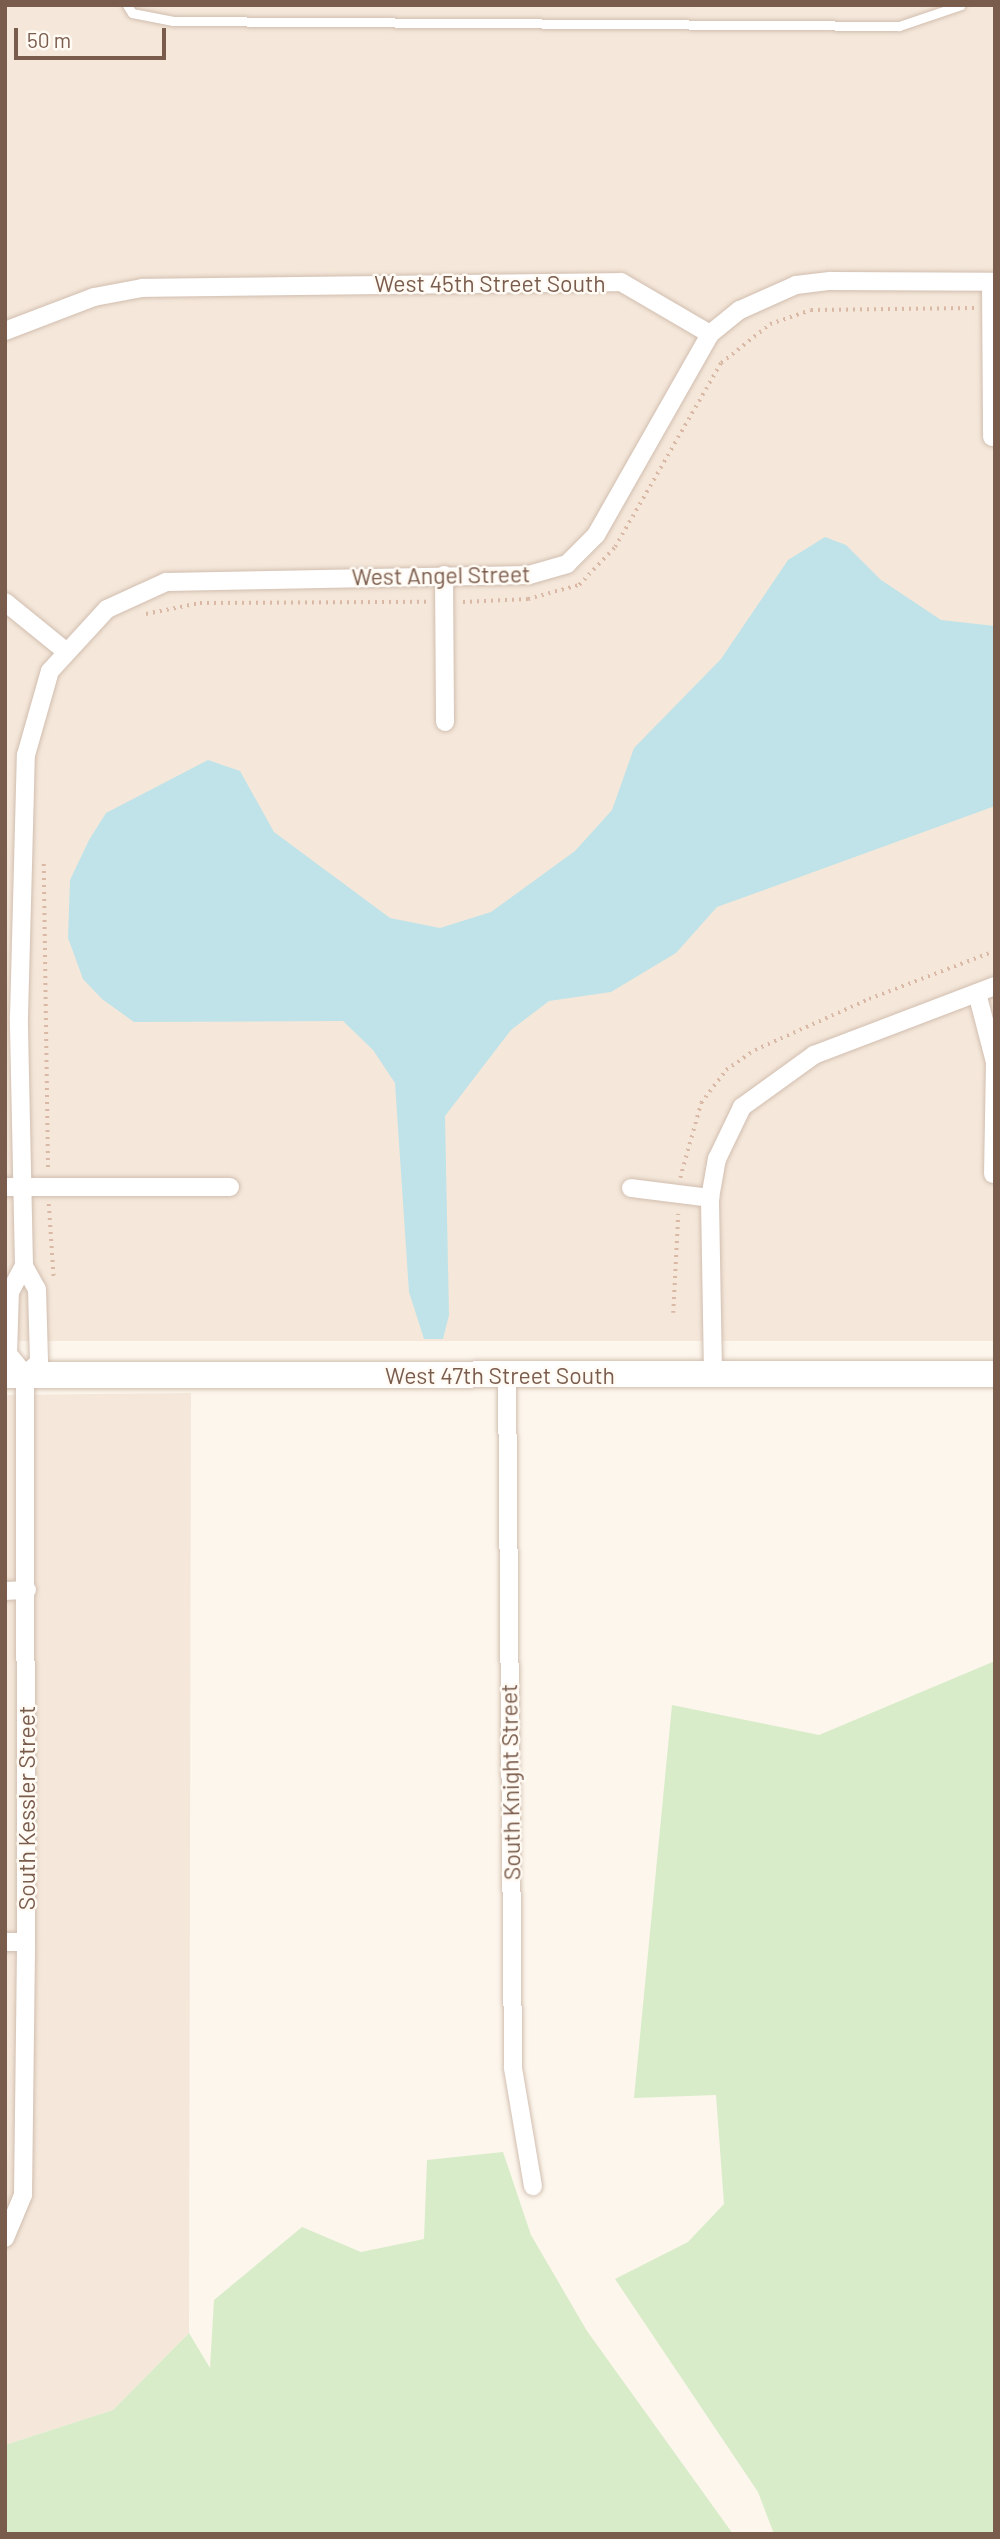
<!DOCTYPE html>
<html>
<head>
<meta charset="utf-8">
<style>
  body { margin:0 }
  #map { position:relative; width:1000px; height:2539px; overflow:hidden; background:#fdf6ec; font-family:Barlow,sans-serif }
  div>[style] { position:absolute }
  .residential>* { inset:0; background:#f5e8da; transform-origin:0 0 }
  .green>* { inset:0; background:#d8ecc9 }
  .water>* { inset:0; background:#bfe3e8 }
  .path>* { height:3.5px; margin-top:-1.75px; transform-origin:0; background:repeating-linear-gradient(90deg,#d9b8a5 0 2px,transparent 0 7px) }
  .roads { filter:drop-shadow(0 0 2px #d1beb0) drop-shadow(0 0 2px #d1beb0) }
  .lane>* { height:9px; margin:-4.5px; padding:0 4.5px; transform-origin:4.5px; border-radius:4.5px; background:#fff }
  .street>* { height:18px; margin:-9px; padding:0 9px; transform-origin:9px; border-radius:9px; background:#fff }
  .secondary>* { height:26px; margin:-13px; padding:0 13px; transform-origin:13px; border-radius:13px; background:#fff }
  span { translate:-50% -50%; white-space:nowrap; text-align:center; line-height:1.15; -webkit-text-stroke:5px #fffaf3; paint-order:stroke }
  .street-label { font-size:23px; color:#7a5c4d }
  .frame { position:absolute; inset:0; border:7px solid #7a5c4d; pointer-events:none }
  .scale { position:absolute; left:14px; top:28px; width:152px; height:32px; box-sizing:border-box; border:4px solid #7a5c4d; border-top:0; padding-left:9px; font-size:21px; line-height:24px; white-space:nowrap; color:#7a5c4d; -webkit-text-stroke:5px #fffaf3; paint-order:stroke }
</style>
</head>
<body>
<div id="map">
  <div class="residential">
    <div style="left:5px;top:5px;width:990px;height:1336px"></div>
    <div style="clip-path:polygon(191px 1393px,189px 2333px,113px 2410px,5px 2445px,5px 1395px)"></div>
  </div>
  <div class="green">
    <div style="clip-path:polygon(995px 1661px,995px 2534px,774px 2534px,758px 2492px,615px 2279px,688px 2242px,724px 2204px,716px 2095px,634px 2098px,672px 1705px,819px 1735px)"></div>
    <div style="clip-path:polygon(503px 2152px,531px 2235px,587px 2331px,733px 2534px,5px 2534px,5px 2445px,113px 2410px,189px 2333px,210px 2368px,214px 2300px,302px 2227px,361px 2252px,424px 2239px,427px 2160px)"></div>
  </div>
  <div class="water">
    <div style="clip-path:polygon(825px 537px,846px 545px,881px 580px,941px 620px,995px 626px,995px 806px,717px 907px,676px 953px,611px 992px,549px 1001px,511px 1030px,445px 1116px,449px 1315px,443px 1339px,424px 1339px,409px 1292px,395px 1083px,373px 1050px,343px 1021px,134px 1022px,102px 999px,83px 979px,68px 938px,70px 880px,89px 840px,106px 813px,208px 760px,240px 771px,274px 832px,390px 918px,440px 928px,491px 912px,575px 851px,612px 810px,634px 748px,721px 659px,788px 560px)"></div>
  </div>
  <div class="path">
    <div style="left:463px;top:602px;width:65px;rotate:-2.6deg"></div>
    <div style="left:528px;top:599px;width:53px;rotate:-15.4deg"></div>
    <div style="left:579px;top:585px;width:52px;rotate:-46.5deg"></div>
    <div style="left:615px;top:547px;width:212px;rotate:-60.1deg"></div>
    <div style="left:721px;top:363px;width:63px;rotate:-38.5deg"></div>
    <div style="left:770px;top:324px;width:43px;rotate:-18.9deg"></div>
    <div style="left:811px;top:310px;width:164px;rotate:-0.7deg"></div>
    <div style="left:146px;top:614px;width:55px;rotate:-11.5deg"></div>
    <div style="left:200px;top:603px;width:227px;rotate:-0.3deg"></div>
    <div style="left:44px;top:864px;width:304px;rotate:89.2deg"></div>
    <div style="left:680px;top:1178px;width:78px;rotate:-74.4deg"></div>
    <div style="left:701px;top:1103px;width:41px;rotate:-52.9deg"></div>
    <div style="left:726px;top:1070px;width:35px;rotate:-35deg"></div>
    <div style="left:755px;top:1050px;width:125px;rotate:-24.1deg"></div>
    <div style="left:869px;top:999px;width:135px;rotate:-20.9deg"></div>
    <div style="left:49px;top:1204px;width:76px;rotate:86.2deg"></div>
    <div style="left:673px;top:1313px;width:99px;rotate:-87.1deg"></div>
  </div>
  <div class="roads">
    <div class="lane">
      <div style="left:127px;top:5px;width:9px;rotate:58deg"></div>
      <div style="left:132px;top:13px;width:42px;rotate:11deg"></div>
      <div style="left:173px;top:21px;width:726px;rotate:0.39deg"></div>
      <div style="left:899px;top:26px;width:65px;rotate:-18.7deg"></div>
    </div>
    <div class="street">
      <div style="left:991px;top:282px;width:155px;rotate:89.6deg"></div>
      <div style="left:5px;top:331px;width:95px;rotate:-20.9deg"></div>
      <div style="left:94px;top:297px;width:49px;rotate:-10.6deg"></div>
      <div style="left:142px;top:288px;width:479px;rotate:-0.7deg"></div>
      <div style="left:621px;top:282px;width:103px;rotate:30.3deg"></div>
      <div style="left:444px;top:575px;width:147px;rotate:89.6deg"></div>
      <div style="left:5px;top:602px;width:76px;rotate:39.1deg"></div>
      <div style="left:977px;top:993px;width:71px;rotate:75.4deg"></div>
      <div style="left:995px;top:1062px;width:112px;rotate:91deg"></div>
      <div style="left:5px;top:1187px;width:225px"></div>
      <div style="left:631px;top:1188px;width:80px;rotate:7.2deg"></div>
      <div style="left:24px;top:1266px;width:26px;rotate:61deg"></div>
      <div style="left:37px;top:1289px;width:73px;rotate:88.4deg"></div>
      <div style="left:39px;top:1362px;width:19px;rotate:137deg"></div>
      <div style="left:713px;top:1373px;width:175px;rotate:-91deg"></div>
      <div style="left:710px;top:1198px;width:40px;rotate:-80deg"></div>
      <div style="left:717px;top:1159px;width:58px;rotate:-64.3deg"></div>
      <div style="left:742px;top:1107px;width:89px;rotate:-35.8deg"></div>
      <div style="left:814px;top:1055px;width:194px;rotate:-20.9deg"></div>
      <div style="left:507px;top:1375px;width:693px;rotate:89.5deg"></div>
      <div style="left:513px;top:2068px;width:120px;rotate:80.4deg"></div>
      <div style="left:5px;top:1591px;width:22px;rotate:-3deg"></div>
      <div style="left:5px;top:1942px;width:21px"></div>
      <div style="left:5px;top:2238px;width:47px;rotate:-67.3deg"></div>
      <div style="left:23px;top:2195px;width:253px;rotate:-89.3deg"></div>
      <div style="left:26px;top:1942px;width:567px;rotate:-90.1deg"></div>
      <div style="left:25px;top:1375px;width:27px;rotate:-129deg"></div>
      <div style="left:8px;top:1354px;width:62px;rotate:-88.2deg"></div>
      <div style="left:10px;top:1292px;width:30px;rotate:-62deg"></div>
      <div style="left:24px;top:1266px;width:249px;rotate:-91.2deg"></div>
      <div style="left:19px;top:1017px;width:262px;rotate:-88.5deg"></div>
      <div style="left:26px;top:755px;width:87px;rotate:-74.1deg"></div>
      <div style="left:50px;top:671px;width:84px;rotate:-47.4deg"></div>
      <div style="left:107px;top:609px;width:65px;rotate:-24.6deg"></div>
      <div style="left:166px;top:582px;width:363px;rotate:-1.1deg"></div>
      <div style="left:529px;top:575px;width:40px;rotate:-16deg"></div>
      <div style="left:567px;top:564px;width:41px;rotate:-45deg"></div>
      <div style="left:596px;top:535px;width:231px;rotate:-60.4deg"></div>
      <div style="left:710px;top:334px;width:38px;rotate:-39deg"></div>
      <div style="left:740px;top:310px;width:61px;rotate:-24.1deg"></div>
      <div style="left:796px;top:285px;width:34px;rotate:-7deg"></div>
      <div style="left:830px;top:281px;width:165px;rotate:0.3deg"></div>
    </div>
    <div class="secondary">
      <div style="left:5px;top:1375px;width:990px;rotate:-0.06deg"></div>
    </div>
  </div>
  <div class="street-label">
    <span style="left:490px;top:283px">West 45th Street South</span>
    <span style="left:441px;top:575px;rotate:-1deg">West Angel Street</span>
    <span style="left:500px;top:1375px">West 47th Street South</span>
    <span style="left:510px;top:1782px;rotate:-91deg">South Knight Street</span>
    <span style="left:26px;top:1808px;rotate:-90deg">South Kessler Street</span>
  </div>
  <div class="frame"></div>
  <div class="scale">50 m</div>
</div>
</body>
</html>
